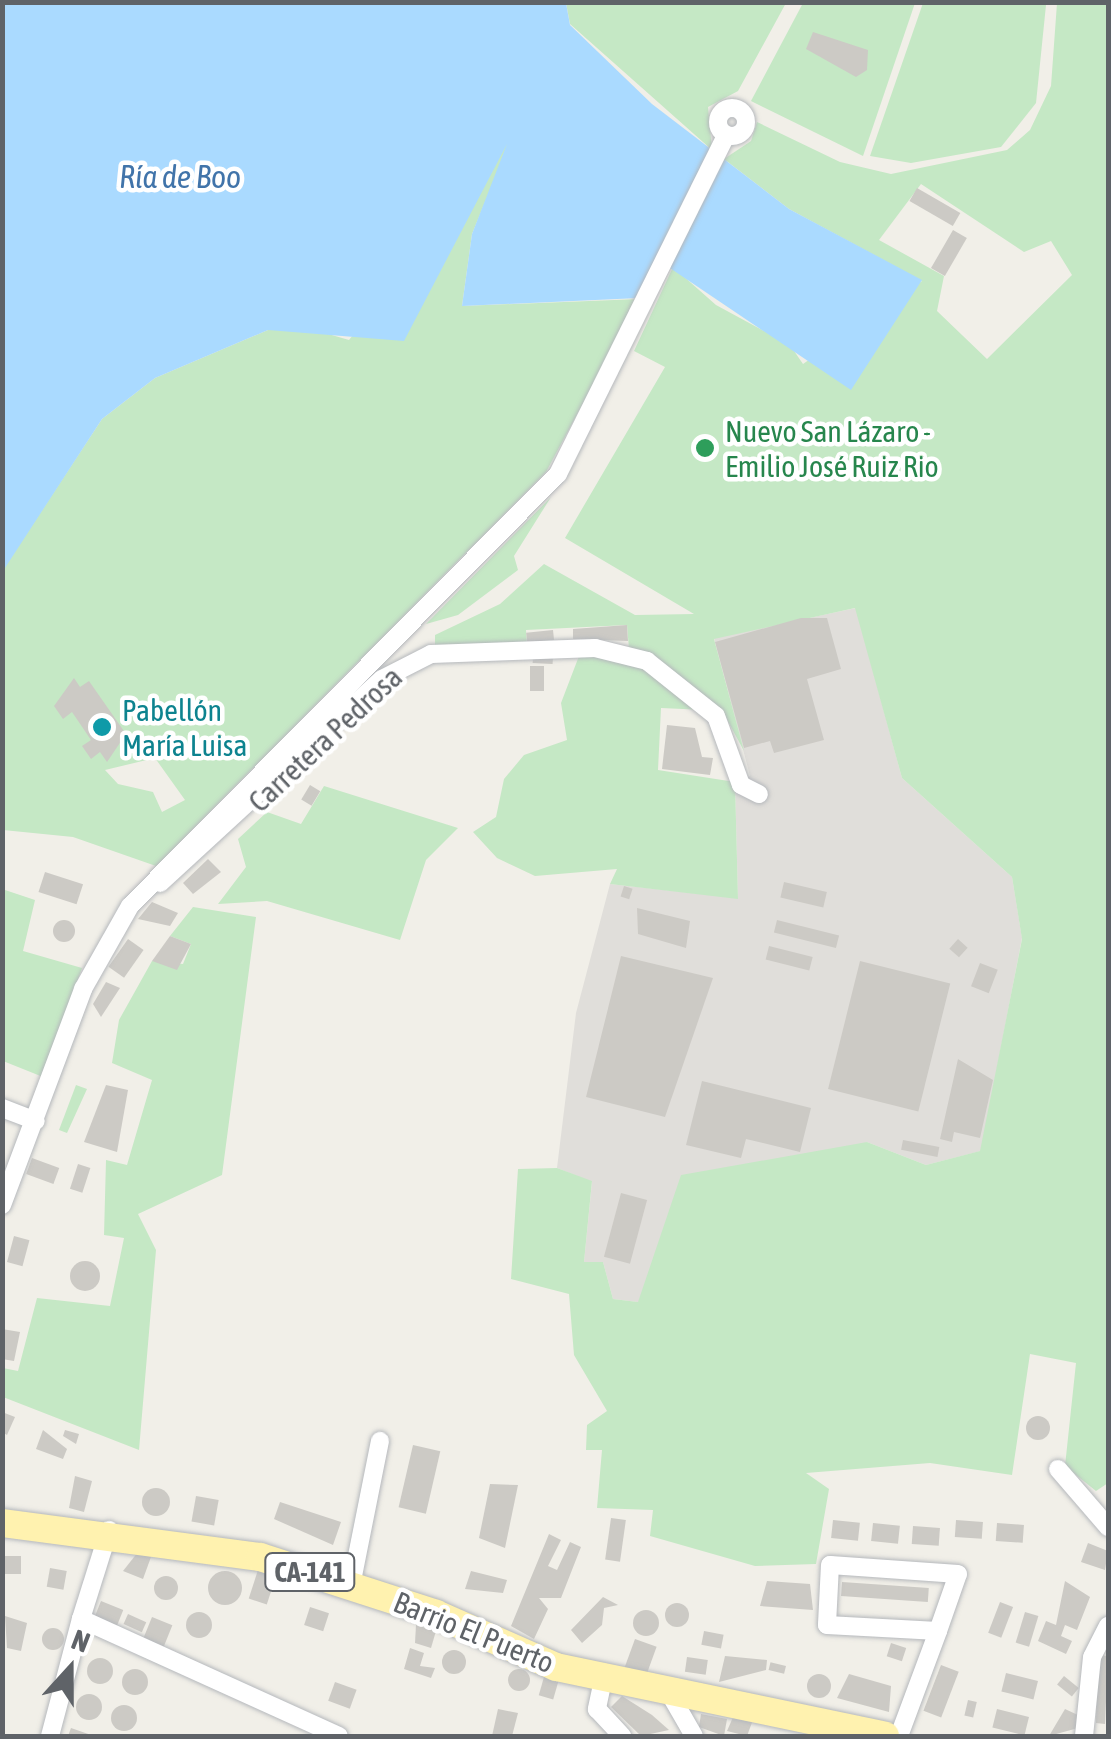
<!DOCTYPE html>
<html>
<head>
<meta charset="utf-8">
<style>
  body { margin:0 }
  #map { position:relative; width:1111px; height:1739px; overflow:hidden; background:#f1efe8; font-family:"Asap Condensed",sans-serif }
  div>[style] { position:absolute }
  .industrial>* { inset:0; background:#e0deda }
  .green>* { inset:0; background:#c5e8c5 }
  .water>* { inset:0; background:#aadaff }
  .building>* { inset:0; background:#cccac5; transform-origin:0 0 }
  .round { border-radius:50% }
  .roads { filter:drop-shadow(0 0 2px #b5b8bc) drop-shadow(0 0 2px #b5b8bc) }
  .minor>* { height:18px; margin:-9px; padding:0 9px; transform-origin:9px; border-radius:9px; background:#fff }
  .minor>.ring { margin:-9px; padding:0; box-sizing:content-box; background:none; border:18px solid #fff; border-radius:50% }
  .primary>* { height:28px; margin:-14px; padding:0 14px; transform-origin:14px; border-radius:14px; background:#fff2af }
  .dots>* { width:28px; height:28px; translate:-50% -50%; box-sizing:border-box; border:5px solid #fff; border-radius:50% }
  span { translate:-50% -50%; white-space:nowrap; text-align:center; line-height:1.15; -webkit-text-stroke:9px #fff; paint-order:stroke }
  .shield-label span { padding:2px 8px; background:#fff; border:2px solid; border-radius:8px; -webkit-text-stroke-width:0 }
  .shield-label { font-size:28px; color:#5f6368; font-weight:700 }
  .leisure-label { font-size:30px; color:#27864d }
  .left { translate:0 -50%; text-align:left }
  .culture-label { font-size:30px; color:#0d838f }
  .street-label { font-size:30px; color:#5f6368 }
  .water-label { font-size:32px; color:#4174aa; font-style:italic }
  .frame { position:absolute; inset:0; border:5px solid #5f6368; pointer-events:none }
  .north { position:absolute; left:20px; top:1619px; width:100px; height:100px; -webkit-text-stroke:8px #fff; paint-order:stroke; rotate:21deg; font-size:28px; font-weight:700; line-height:40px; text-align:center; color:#5f6368 }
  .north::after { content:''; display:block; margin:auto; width:35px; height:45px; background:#5f6368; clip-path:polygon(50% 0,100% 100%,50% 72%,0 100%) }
</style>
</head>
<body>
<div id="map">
  <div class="industrial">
    <div style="clip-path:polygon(856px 608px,902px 778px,1012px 877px,1022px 938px,981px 1151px,926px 1165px,867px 1142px,638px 1302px,613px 1299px,603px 1262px,584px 1262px,592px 1182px,557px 1168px,576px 1013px,610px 884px,738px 898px,735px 782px,750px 776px,714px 638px)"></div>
  </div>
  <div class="green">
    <div style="clip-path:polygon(566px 3px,786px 3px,738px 91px,708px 107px,712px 150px,570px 24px)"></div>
    <div style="clip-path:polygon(803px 3px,915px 3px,863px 156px,751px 101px)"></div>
    <div style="clip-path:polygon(923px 3px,1046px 5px,1036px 103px,1001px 147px,911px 163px,870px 156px)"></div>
    <div style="clip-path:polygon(evenodd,1057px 3px,1108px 3px,1108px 1483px,1096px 1491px,1065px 1466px,1076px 1363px,1030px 1354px,1012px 1475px,930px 1463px,806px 1473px,829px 1489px,816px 1564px,755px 1566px,650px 1536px,653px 1510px,597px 1508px,602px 1450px,586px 1450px,587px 1425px,607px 1411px,574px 1355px,569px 1294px,511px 1279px,518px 1169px,557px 1168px,592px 1181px,584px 1262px,603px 1262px,613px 1299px,638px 1302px,681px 1175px,867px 1142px,926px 1165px,980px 1151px,1022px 939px,1012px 877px,902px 778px,855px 608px,714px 639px,744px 751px,724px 714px,629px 649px,627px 625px,526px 630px,527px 645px,435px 650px,435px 635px,500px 604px,544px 564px,635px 615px,694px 614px,565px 538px,665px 367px,634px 351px,673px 267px,716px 305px,790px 345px,803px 364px,922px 281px,789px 209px,724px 159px,751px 141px,757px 122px,840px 162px,891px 174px,1007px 150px,1030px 130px,1051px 86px,1057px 3px,921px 184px,1024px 252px,1051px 241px,1072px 275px,987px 359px,937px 311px,944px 276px,879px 240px,921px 184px)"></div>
    <div style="clip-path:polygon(evenodd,511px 138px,472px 234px,462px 306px,639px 299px,546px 472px,156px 866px,73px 837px,3px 830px,2px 571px,102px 419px,155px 378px,268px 330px,304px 327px,349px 340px,511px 138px,155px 758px,185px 800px,162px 812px,153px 792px,118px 784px,105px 770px,155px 758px)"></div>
    <div style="clip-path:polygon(551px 497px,514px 556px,518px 570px,458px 615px,426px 624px)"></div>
    <div style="clip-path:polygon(605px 653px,663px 675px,705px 710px,661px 708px,658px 770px,735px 782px,738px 899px,610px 884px,617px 869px,535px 876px,497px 858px,473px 832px,496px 817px,504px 779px,524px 755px,567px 740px,561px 703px,579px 656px)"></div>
    <div style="clip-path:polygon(324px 786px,458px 828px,426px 860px,400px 940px,267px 901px,218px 904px,246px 867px,238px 839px,267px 812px,301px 824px)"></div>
    <div style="clip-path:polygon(2px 889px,35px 900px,23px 951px,82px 968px,43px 1077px,3px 1061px)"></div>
    <div style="clip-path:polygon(193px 907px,256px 917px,222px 1175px,138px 1214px,156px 1250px,139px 1450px,3px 1397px,3px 1368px,18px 1371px,37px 1298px,110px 1306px,124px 1238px,104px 1235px,106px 1160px,127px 1165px,152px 1080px,112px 1063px,119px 1020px,152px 961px,183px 964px,191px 944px,170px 936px)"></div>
    <div style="clip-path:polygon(76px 1085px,87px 1089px,67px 1133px,59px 1130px)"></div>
  </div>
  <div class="water">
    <div style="clip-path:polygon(3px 3px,566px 3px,570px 25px,652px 104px,789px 209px,922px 280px,851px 390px,658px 260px,639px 298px,462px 306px,472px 234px,507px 144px,404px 341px,268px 330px,155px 378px,102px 419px,3px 571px)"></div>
  </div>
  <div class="building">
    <div style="clip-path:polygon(813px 32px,868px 50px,867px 70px,856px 77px,806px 49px)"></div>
    <div style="left:917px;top:188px;width:50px;height:15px;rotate:30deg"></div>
    <div style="left:953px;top:230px;width:16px;height:44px;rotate:30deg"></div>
    <div style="clip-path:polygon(801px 618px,827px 618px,841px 669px,807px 679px,824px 740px,774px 753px,770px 741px,744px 748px,715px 642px)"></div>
    <div style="clip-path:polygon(627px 625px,628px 641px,573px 639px,573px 629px)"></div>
    <div style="left:553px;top:630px;width:10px;height:27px;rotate:84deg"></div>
    <div style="left:533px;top:656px;width:20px;height:7px;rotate:3deg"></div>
    <div style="left:530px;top:666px;width:14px;height:25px"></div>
    <div style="clip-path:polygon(74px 678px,80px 687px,89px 681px,126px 734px,107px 762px,100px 752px,91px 759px,82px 746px,91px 740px,72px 712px,63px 719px,54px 706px)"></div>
    <div style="clip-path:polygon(667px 725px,695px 728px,702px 757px,713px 758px,710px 775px,662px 769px)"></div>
    <div style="left:310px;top:785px;width:12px;height:17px;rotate:31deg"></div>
    <div style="clip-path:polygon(208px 859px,221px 872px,193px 894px,183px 883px)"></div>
    <div style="left:45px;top:872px;width:40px;height:21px;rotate:18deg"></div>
    <div style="left:784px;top:882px;width:44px;height:16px;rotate:13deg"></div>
    <div style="left:624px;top:886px;width:9px;height:11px;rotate:18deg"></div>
    <div style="clip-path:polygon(152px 902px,178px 913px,170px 926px,138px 919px)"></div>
    <div style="clip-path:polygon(637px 908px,690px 921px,686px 948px,638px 934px)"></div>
    <div class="round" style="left:53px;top:920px;width:22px;height:22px"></div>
    <div style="left:777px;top:920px;width:64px;height:13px;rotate:14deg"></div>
    <div style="clip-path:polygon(170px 936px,191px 944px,177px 970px,152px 961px)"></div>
    <div style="left:128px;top:939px;width:19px;height:34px;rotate:35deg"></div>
    <div style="left:958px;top:939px;width:13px;height:13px;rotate:42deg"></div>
    <div style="left:769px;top:946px;width:45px;height:14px;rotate:14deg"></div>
    <div style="clip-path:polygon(621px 956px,713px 978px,665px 1117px,586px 1097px)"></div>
    <div style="left:860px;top:961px;width:93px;height:132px;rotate:14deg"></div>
    <div style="left:980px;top:963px;width:19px;height:25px;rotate:21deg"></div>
    <div style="clip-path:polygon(106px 982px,120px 988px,101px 1017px,93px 1004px)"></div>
    <div style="clip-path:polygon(958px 1059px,993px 1080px,980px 1138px,954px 1132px,952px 1142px,940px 1139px)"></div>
    <div style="clip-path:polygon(702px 1081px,811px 1108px,800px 1152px,746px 1139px,741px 1158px,686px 1145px)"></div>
    <div style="clip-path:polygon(106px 1085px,128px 1090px,117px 1152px,84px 1142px)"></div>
    <div style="left:903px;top:1140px;width:37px;height:10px;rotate:11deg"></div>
    <div style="left:32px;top:1158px;width:29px;height:17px;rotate:20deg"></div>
    <div style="left:78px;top:1164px;width:13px;height:26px;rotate:18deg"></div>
    <div style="left:621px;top:1193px;width:27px;height:66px;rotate:15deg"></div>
    <div style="left:14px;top:1236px;width:16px;height:27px;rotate:15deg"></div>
    <div class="round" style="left:70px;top:1261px;width:30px;height:30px"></div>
    <div style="clip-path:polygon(2px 1329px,20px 1332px,14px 1361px,2px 1359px)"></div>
    <div style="clip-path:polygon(2px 1412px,15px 1417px,7px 1435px,2px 1432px)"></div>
    <div class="round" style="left:1026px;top:1416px;width:24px;height:24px"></div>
    <div style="clip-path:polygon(43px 1430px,67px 1449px,63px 1459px,36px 1449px)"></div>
    <div style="clip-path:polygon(65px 1430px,79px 1434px,76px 1444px,63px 1436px)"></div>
    <div style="left:413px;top:1445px;width:28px;height:64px;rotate:13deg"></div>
    <div style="clip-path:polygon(75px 1476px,92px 1481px,84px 1512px,69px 1508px)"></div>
    <div style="clip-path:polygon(490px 1484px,518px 1485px,505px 1548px,479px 1538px)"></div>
    <div class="round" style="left:142px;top:1488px;width:28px;height:28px"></div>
    <div style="left:196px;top:1496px;width:23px;height:26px;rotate:10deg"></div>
    <div style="clip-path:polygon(280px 1502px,341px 1522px,333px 1545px,274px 1519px)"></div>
    <div style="left:611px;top:1518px;width:15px;height:42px;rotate:8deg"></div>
    <div style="left:833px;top:1520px;width:27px;height:18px;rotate:6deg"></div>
    <div style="left:956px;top:1520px;width:27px;height:17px;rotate:4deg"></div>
    <div style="left:873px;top:1523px;width:27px;height:18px;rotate:6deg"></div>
    <div style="left:997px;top:1523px;width:27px;height:18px;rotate:4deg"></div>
    <div style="left:913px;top:1526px;width:27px;height:18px;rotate:4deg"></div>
    <div style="clip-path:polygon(549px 1534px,561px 1540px,548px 1566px,557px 1570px,570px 1542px,581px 1547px,561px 1598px,539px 1598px,548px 1609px,534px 1639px,511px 1626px)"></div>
    <div style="clip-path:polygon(1088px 1543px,1108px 1551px,1105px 1570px,1081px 1562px)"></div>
    <div style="clip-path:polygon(138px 1552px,151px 1557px,143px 1579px,123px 1571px)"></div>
    <div style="left:21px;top:1556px;width:18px;height:19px;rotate:90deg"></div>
    <div style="left:50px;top:1568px;width:17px;height:19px;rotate:10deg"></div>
    <div style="left:258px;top:1570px;width:19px;height:30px;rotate:18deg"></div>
    <div style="clip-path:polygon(471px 1571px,507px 1580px,503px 1593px,465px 1589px)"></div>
    <div class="round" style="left:208px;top:1571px;width:34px;height:34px"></div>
    <div class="round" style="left:154px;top:1576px;width:24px;height:24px"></div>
    <div style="clip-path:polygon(767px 1581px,810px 1584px,813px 1610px,760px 1606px)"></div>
    <div style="clip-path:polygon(1065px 1581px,1090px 1597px,1077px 1630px,1065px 1625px,1061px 1636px,1072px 1641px,1066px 1654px,1038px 1641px,1046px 1621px,1056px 1625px)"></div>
    <div style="left:842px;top:1582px;width:87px;height:14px;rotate:4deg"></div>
    <div style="clip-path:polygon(603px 1597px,618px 1605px,604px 1608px,602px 1625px,582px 1643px,571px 1630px)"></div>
    <div style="left:101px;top:1601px;width:24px;height:18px;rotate:22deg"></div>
    <div style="left:1000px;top:1602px;width:14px;height:33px;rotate:21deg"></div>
    <div class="round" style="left:665px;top:1603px;width:24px;height:24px"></div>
    <div style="left:310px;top:1607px;width:20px;height:19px;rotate:18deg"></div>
    <div class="round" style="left:633px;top:1610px;width:26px;height:26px"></div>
    <div style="left:1025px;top:1612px;width:14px;height:32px;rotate:17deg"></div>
    <div class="round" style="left:186px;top:1612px;width:26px;height:26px"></div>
    <div style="left:128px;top:1614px;width:20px;height:11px;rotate:24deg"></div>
    <div style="clip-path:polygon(5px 1616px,27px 1623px,21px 1651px,7px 1648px)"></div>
    <div style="left:152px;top:1617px;width:22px;height:23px;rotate:22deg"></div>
    <div style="clip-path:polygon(416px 1625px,436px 1631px,431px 1648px,415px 1643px)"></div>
    <div class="round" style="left:42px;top:1628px;width:22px;height:22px"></div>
    <div style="left:704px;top:1631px;width:20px;height:14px;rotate:11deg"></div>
    <div style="left:635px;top:1639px;width:23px;height:32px;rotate:20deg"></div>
    <div style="left:891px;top:1643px;width:16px;height:14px;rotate:18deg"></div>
    <div style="clip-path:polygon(410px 1648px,424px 1653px,420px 1666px,435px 1668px,431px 1678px,404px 1669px)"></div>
    <div class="round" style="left:442px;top:1650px;width:24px;height:24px"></div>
    <div style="clip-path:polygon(1097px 1655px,1108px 1656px,1105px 1724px,1096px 1723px)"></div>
    <div style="clip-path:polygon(725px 1656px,767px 1660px,766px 1670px,719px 1682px)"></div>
    <div style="left:687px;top:1657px;width:21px;height:15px;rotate:8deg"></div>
    <div class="round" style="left:87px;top:1658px;width:26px;height:26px"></div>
    <div style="left:941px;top:1665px;width:19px;height:49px;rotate:21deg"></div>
    <div style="left:786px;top:1666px;width:8px;height:16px;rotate:104deg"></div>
    <div class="round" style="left:508px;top:1669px;width:22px;height:22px"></div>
    <div class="round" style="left:122px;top:1669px;width:26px;height:26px"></div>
    <div style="left:1006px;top:1673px;width:33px;height:19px;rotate:14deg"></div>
    <div class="round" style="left:807px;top:1674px;width:24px;height:24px"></div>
    <div style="clip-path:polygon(849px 1674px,891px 1686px,889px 1712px,837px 1698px)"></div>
    <div style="left:1064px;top:1676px;width:19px;height:11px;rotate:39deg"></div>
    <div style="left:544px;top:1677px;width:15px;height:19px;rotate:16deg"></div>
    <div style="left:335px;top:1682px;width:23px;height:20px;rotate:20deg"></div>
    <div class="round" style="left:76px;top:1694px;width:26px;height:26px"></div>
    <div style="clip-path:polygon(622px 1696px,652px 1715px,669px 1730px,641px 1736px,611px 1707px)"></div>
    <div style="left:968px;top:1700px;width:9px;height:16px;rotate:13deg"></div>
    <div class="round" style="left:111px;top:1705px;width:26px;height:26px"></div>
    <div style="clip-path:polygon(498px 1709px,518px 1713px,512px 1736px,492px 1736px)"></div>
    <div style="left:997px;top:1709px;width:33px;height:19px;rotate:14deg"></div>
    <div style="clip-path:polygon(1065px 1709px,1080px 1716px,1078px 1728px,1049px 1736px)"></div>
    <div style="clip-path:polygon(701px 1714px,727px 1719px,724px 1736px,699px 1727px)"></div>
    <div style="clip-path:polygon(734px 1715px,754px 1717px,747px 1736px,727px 1731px)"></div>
    <div style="clip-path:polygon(71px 1728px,94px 1736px,68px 1736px)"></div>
  </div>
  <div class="roads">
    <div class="minor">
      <div class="ring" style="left:718px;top:108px;width:10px;height:10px"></div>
      <div style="left:160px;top:883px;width:301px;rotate:-42.6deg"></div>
      <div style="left:382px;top:679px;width:55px;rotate:-27deg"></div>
      <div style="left:431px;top:654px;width:164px;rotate:-2.1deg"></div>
      <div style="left:595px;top:648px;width:54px;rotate:14deg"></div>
      <div style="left:647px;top:661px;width:88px;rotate:38.6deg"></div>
      <div style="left:716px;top:716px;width:73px;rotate:70.1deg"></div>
      <div style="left:741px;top:785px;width:20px;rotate:27deg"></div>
      <div style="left:2px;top:1108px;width:36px;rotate:21deg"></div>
      <div style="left:2px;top:1205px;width:231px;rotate:-69.4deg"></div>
      <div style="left:83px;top:989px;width:95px;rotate:-60.5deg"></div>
      <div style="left:130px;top:906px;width:608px;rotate:-45.27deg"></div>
      <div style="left:558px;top:474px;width:377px;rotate:-63.6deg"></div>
      <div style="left:1058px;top:1469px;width:77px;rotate:49.2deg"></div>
      <div style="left:109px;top:1530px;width:93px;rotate:107.5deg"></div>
      <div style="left:81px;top:1619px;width:283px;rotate:24.4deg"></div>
      <div style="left:351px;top:1586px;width:148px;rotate:-78.7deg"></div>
      <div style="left:603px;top:1680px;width:30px;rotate:102deg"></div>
      <div style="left:597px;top:1709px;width:37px;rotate:47deg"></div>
      <div style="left:671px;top:1696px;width:46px;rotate:60.1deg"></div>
      <div style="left:50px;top:1736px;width:121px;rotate:-75.2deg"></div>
      <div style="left:899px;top:1736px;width:112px;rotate:-69.6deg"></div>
      <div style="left:938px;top:1631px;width:60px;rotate:-70.7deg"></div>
      <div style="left:958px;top:1574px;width:128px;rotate:-176deg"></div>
      <div style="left:830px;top:1565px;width:60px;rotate:92.9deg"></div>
      <div style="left:827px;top:1625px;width:111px;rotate:3.1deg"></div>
      <div style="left:1084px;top:1736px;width:79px;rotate:-84.2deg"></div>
      <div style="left:1092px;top:1657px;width:35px;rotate:-63deg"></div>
    </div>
    <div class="primary">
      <div style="left:2px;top:1523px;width:260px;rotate:7.5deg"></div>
      <div style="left:260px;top:1557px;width:185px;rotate:17.9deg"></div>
      <div style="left:436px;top:1614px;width:131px;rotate:23.8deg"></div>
      <div style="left:556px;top:1667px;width:336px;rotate:11.8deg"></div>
    </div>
  </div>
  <div class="dots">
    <div style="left:705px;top:448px;background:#2e9e5b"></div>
    <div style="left:102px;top:727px;background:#0f9aa8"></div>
  </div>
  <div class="shield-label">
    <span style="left:310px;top:1572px">CA-141</span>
  </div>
  <div class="leisure-label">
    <span class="left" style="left:725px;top:448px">Nuevo San Lázaro -<br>Emilio José Ruiz Rio</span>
  </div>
  <div class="culture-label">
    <span class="left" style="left:122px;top:727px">Pabellón<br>María Luisa</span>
  </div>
  <div class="street-label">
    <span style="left:325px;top:739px;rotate:-43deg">Carretera Pedrosa</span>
    <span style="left:474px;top:1632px;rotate:22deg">Barrio El Puerto</span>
  </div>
  <div class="water-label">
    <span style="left:180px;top:177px">Ría de Boo</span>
  </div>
  <div class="frame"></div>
  <div class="north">N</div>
</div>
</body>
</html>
